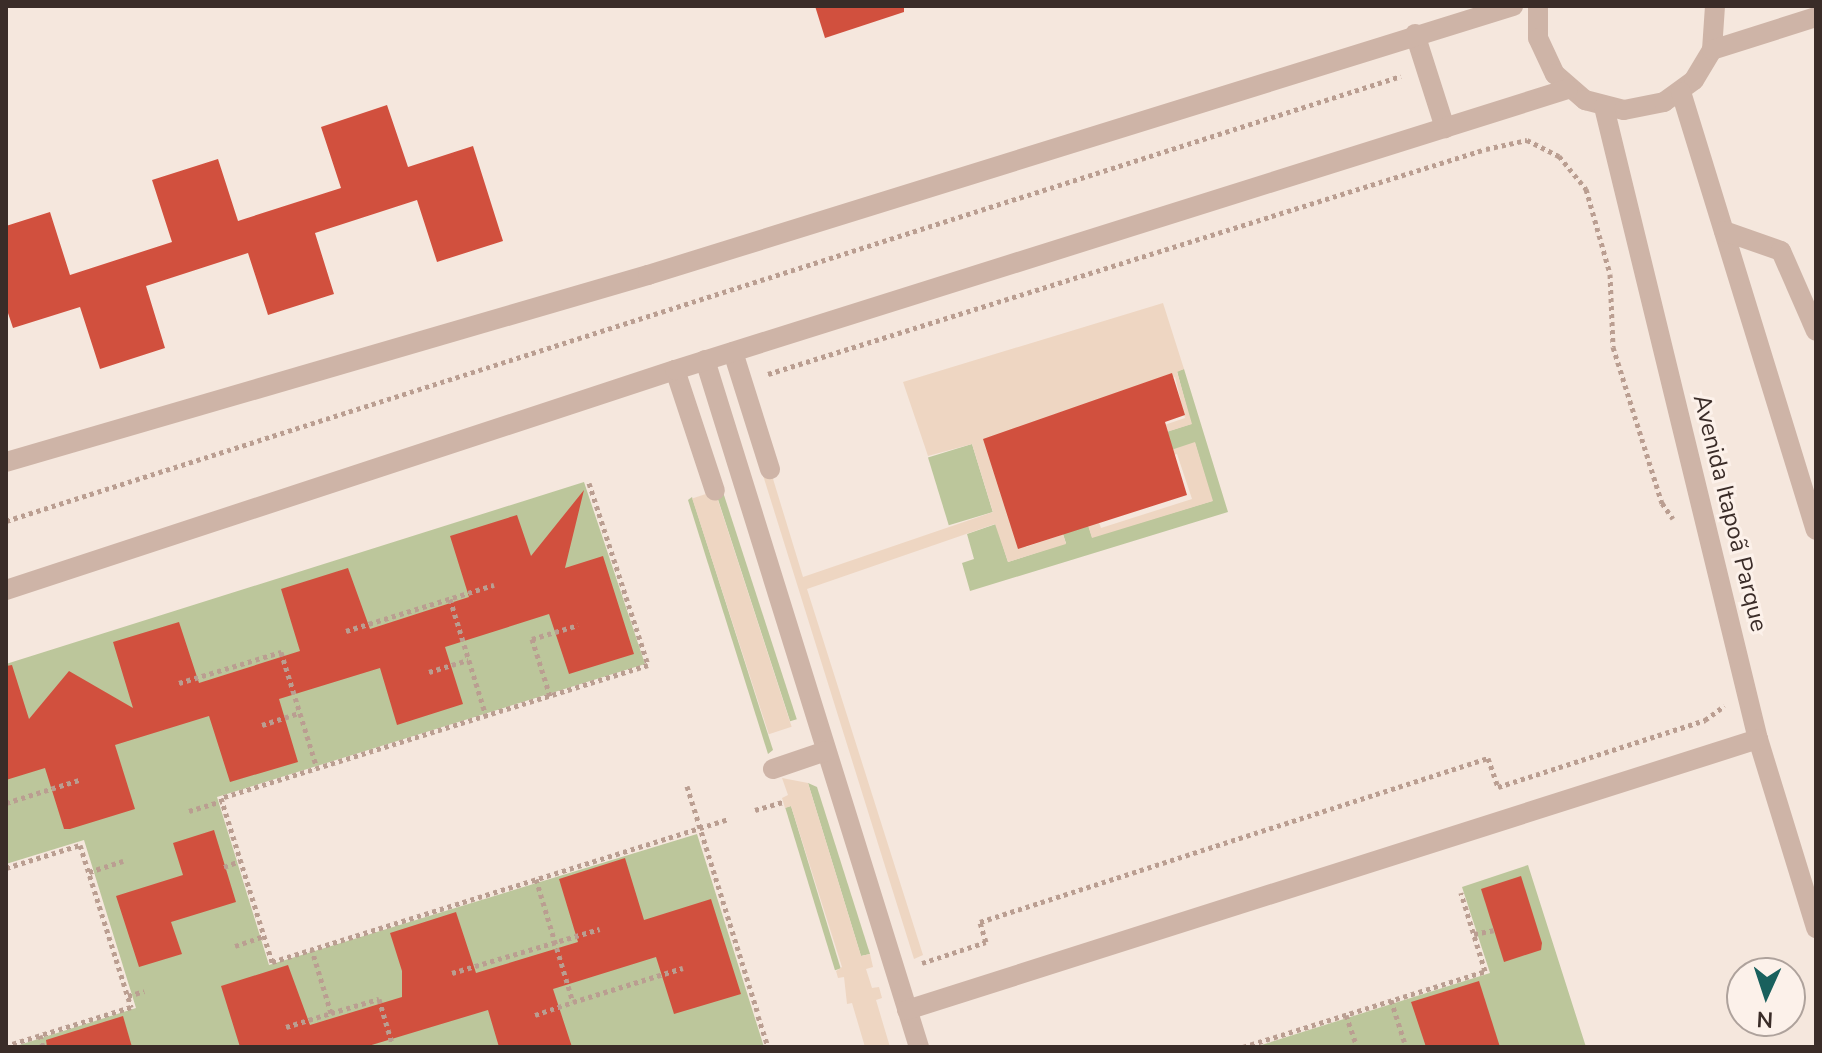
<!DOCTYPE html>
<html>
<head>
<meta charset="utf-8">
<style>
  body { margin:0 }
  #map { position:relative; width:1822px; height:1053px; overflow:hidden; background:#f5e7dd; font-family:"Nunito Sans",sans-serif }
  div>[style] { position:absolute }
  .green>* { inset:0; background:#bcc69b; transform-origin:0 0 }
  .plaza>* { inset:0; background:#eed6c2; transform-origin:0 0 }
  .building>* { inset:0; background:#d1503e }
  .path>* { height:5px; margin-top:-2.5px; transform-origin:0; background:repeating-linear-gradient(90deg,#ba9e91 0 4px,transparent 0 8px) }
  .minor>* { height:20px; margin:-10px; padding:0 10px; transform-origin:10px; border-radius:10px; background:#ceb4a7 }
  span { translate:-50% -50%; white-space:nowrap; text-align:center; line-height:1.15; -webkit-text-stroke:6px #fcf1ea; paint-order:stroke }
  .street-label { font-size:24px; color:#3a2c28 }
  .frame { position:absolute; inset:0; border:8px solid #3a2c28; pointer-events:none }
  .north { position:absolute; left:1726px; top:957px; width:80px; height:80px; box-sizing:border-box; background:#fcf1ea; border:2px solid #aea29c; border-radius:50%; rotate:183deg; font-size:22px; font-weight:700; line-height:32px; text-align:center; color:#3a2c28 }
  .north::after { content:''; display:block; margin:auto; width:28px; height:36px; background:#19605d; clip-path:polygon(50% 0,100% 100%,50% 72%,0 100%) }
</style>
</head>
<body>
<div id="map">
  <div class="green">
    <div style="clip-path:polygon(1184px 369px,1228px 512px,970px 591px,962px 563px,974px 559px,967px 534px,996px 524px,1008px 562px,1066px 543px,1058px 520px,1084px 512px,1092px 537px,1212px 501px,1195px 443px,1138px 462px,1131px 443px,1191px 424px,1177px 371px)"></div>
    <div style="left:972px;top:444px;width:71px;height:46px;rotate:73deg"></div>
    <div style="clip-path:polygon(584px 482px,645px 664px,217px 797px,269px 965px,697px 834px,764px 1047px,13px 1047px,136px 1008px,84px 840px,6px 864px,6px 664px)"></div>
    <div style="left:722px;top:489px;width:242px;height:7px;rotate:72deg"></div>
    <div style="clip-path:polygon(692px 497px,773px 750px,768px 754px,688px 500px)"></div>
    <div style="clip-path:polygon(808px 783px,817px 787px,870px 954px,861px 956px)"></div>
    <div style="left:791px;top:806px;width:170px;height:6px;rotate:73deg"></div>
    <div style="clip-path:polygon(1528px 865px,1586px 1047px,1255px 1047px,1490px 973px,1462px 887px)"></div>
  </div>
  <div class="plaza">
    <div style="clip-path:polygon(evenodd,1163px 303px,1184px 369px,1177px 372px,1192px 424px,1132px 443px,1138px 461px,1195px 442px,1213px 501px,1092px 538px,1084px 513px,1059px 520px,1066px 544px,1008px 562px,995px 524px,807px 589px,923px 955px,914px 959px,762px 472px,770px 469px,803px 577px,993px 512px,972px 444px,928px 456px,903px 382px,1163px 303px,1175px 377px,1185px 418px,1123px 439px,1133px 468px,1177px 454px,1192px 499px,1101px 528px,1091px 500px,1051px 513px,1058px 536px,1026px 547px,993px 444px,1052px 415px,1175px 377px)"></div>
    <div style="left:715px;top:491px;width:248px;height:24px;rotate:72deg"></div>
    <div style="clip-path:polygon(782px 778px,808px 783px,861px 956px,870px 954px,873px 967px,866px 969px,872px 988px,879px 987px,882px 998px,876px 1000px,890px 1047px,865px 1047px,852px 1003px,847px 1004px,844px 977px,838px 978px,836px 971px,842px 967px,791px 806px,785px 808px,782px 798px,788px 795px)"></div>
  </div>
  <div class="building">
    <div style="clip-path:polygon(815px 6px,904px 6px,904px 12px,825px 38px)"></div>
    <div style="clip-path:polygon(387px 105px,408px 167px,473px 146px,503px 241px,437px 262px,417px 200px,315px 233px,334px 294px,268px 315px,248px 253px,146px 286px,165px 348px,100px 369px,80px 307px,13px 328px,6px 307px,6px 226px,50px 212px,70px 275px,172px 242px,152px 180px,218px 159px,238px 221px,341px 188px,321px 127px)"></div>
    <div style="clip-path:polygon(1172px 373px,1185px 415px,1165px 422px,1187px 495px,1018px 549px,983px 439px)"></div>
    <div style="clip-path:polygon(584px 490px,565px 568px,603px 556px,634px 654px,569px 674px,549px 614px,445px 647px,463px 704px,397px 725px,380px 668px,279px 699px,298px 762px,230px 782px,209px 716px,115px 745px,135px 809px,70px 829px,64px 829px,45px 768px,6px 780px,6px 666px,12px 665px,29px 719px,69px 671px,133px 708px,113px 642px,179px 622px,199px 683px,300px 651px,281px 589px,348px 568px,370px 629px,469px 597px,450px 536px,517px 515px,531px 556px)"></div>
    <div style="clip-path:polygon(214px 830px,236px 902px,171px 922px,182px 954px,139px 967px,116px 896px,183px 875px,173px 843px)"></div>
    <div style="clip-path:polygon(625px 858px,644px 920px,711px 899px,741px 994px,674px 1014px,656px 957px,553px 989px,572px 1047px,499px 1047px,488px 1010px,365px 1047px,240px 1047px,221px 986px,288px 965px,310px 1025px,402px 997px,402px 971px,390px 933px,456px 912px,476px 973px,578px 942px,559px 879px)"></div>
    <div style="clip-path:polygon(1521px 876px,1542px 943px,1541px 950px,1504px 962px,1481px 889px)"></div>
    <div style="clip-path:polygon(1479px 981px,1500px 1047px,1426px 1047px,1411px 1002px)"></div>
    <div style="clip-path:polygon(123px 1016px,132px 1047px,47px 1047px,46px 1040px)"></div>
  </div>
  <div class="path">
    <div style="left:768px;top:374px;width:752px;rotate:-17.4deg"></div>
    <div style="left:1486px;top:149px;width:42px;rotate:-12.4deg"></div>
    <div style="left:1527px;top:140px;width:36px;rotate:27deg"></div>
    <div style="left:1559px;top:156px;width:43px;rotate:50.7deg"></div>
    <div style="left:1586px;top:189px;width:88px;rotate:74.2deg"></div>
    <div style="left:1610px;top:274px;width:73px;rotate:87.6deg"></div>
    <div style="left:1613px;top:347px;width:164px;rotate:72.6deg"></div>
    <div style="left:1662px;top:503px;width:19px;rotate:55deg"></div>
    <div style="left:589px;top:483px;width:191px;rotate:72deg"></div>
    <div style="left:648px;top:665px;width:447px;rotate:162.7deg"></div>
    <div style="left:221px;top:798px;width:172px;rotate:72.7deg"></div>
    <div style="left:272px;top:962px;width:478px;rotate:-17.4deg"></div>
    <div style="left:6px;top:521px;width:1464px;rotate:-17.69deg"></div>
    <div style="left:450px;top:599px;width:122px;rotate:72.9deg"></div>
    <div style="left:346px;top:631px;width:155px;rotate:-17.3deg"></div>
    <div style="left:429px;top:672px;width:41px;rotate:-17.1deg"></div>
    <div style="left:179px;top:683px;width:107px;rotate:-16.9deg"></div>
    <div style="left:281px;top:652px;width:121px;rotate:72.8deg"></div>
    <div style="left:550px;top:696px;width:60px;rotate:-107.5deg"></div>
    <div style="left:532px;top:639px;width:48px;rotate:-16.9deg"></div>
    <div style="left:262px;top:725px;width:40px;rotate:-18deg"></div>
    <div style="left:687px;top:786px;width:236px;rotate:72.7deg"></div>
    <div style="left:6px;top:803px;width:77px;rotate:-17.5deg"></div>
    <div style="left:755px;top:810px;width:29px;rotate:-16deg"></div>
    <div style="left:189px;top:811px;width:34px;rotate:-17deg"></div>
    <div style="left:224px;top:867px;width:17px;rotate:-21deg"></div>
    <div style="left:6px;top:868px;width:77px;rotate:-17.3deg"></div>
    <div style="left:80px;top:845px;width:170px;rotate:72.5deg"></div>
    <div style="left:131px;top:1007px;width:131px;rotate:162.7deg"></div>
    <div style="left:89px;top:872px;width:36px;rotate:-18deg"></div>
    <div style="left:536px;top:879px;width:128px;rotate:73.3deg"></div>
    <div style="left:573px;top:1002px;width:115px;rotate:-17.2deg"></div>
    <div style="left:1474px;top:934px;width:20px;rotate:-11deg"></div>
    <div style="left:235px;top:946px;width:31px;rotate:-19deg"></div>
    <div style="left:922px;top:963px;width:67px;rotate:-18.2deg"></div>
    <div style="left:986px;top:942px;width:21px;rotate:-107deg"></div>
    <div style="left:980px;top:922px;width:534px;rotate:-17.89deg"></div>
    <div style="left:1488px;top:758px;width:31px;rotate:71deg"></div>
    <div style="left:1498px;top:787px;width:218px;rotate:-17.9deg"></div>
    <div style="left:1705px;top:720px;width:24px;rotate:-36deg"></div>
    <div style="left:452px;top:973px;width:154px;rotate:-16.6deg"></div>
    <div style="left:128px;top:996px;width:17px;rotate:-17deg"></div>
    <div style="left:1391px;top:1000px;width:49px;rotate:72.3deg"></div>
    <div style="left:331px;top:1013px;width:50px;rotate:-16.3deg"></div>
    <div style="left:379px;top:999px;width:50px;rotate:73.7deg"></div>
    <div style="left:535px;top:1015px;width:40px;rotate:-18.9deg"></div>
    <div style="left:1346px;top:1015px;width:34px;rotate:71deg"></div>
    <div style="left:758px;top:1016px;width:33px;rotate:72deg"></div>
    <div style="left:286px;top:1027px;width:47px;rotate:-17.3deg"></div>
    <div style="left:331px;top:1013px;width:66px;rotate:-106.8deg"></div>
    <div style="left:40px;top:1035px;width:12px;rotate:76deg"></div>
    <div style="left:1243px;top:1047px;width:254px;rotate:-17.4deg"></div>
    <div style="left:1485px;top:971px;width:82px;rotate:-107.1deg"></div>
  </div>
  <div class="minor">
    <div style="left:1538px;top:6px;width:32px;rotate:90deg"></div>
    <div style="left:1538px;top:38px;width:40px;rotate:65deg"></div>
    <div style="left:1555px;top:74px;width:40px;rotate:41deg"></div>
    <div style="left:1585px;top:100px;width:40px;rotate:14.4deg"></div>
    <div style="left:1624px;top:110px;width:41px;rotate:-11.3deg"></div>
    <div style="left:1664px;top:102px;width:37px;rotate:-36deg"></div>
    <div style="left:1694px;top:80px;width:35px;rotate:-59deg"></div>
    <div style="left:1712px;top:50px;width:44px;rotate:-86.1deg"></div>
    <div style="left:1415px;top:34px;width:99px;rotate:72.3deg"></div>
    <div style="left:1712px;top:50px;width:109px;rotate:-17.6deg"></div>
    <div style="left:1681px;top:92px;width:458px;rotate:72.9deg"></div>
    <div style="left:1604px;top:107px;width:650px;rotate:76.31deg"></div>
    <div style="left:1758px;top:739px;width:198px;rotate:72.9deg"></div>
    <div style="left:1724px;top:231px;width:60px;rotate:19.3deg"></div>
    <div style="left:1781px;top:251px;width:87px;rotate:66.4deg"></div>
    <div style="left:733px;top:352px;width:123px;rotate:72.5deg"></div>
    <div style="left:705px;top:360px;width:720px;rotate:72.7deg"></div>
    <div style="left:675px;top:370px;width:127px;rotate:71.7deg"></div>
    <div style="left:6px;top:462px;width:669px;rotate:-16.24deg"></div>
    <div style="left:648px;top:275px;width:906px;rotate:-17.27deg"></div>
    <div style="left:6px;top:590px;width:704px;rotate:-18.2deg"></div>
    <div style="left:675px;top:370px;width:936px;rotate:-17.47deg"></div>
    <div style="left:773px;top:769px;width:56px;rotate:-18.8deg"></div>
    <div style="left:907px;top:1010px;width:893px;rotate:-17.66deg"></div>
  </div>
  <div class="street-label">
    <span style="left:1730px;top:513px;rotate:76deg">Avenida Itapoã Parque</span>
  </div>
  <div class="frame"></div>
  <div class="north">N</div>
</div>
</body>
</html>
